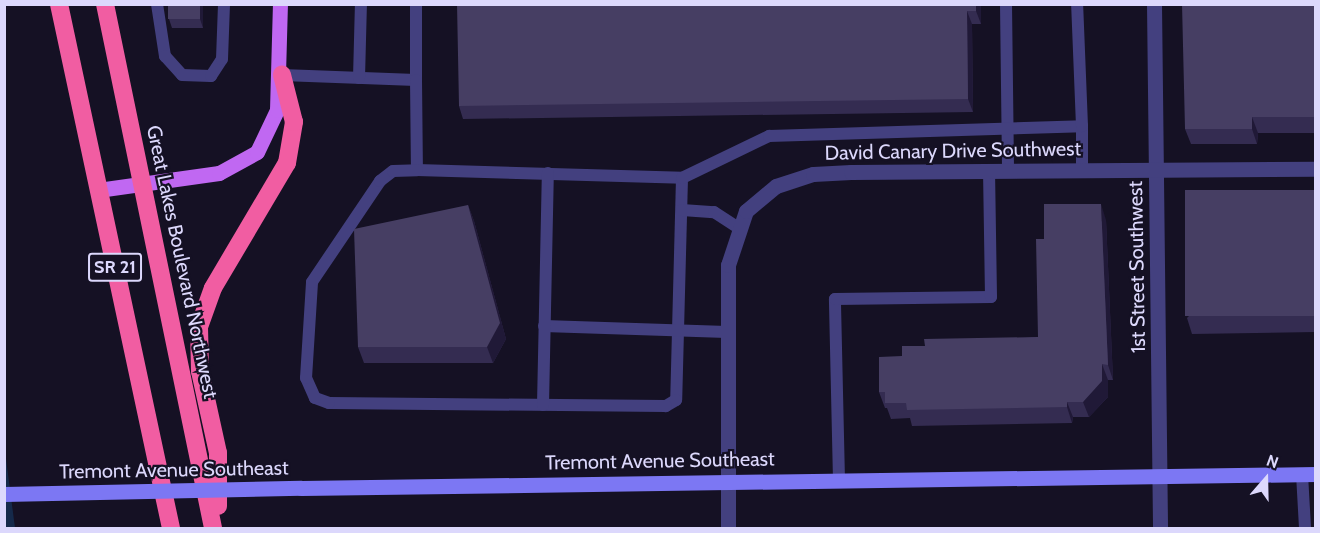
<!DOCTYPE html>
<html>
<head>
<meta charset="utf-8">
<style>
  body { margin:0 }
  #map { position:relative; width:1320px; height:533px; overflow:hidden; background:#151124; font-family:Cabin,sans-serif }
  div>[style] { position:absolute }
  .water>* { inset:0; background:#15294a }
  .lane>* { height:12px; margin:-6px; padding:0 6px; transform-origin:6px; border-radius:6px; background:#43407f }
  .street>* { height:15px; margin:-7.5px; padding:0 7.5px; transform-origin:7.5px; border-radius:7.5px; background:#43407f }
  .secondary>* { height:15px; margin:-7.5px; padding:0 7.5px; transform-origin:7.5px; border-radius:7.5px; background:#7c77f3 }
  .primary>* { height:15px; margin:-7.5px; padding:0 7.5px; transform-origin:7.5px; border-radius:7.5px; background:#c068f2 }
  .highway>* { height:18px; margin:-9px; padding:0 9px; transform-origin:9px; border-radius:9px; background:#f15da2 }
  .secondary-bridge>* { height:15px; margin:-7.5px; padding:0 7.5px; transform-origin:7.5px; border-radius:7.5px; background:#7c77f3 }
  .wall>* { inset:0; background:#342c51 }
  .shaded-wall>* { inset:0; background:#201937 }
  .building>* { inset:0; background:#463e63; transform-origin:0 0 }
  span { translate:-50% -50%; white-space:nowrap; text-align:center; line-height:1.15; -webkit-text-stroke:4.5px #151124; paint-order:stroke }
  .shield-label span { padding:2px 4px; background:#151124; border:2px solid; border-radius:4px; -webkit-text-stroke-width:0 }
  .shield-label { font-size:18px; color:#dcd8fc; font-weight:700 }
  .street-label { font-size:20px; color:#dcd8fc }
  .frame { position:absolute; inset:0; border:6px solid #dcd8fc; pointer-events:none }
  .north { position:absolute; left:1236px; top:449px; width:60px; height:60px; -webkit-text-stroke:4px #151124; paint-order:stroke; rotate:20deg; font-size:16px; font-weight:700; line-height:24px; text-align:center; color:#dcd8fc }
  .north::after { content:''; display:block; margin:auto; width:21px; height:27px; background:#dcd8fc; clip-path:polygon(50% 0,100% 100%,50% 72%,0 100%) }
</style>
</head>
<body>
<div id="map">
  <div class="water">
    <div style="clip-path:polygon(5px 451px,15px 528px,5px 528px)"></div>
  </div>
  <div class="lane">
    <div style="left:157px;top:4px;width:53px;rotate:81.3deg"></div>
    <div style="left:165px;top:56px;width:25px;rotate:48deg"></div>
    <div style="left:182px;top:75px;width:29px;rotate:2deg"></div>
    <div style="left:211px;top:76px;width:20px;rotate:-57deg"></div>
    <div style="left:222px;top:59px;width:55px;rotate:-87.9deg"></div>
    <div style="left:1006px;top:4px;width:165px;rotate:89.3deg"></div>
    <div style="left:282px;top:75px;width:134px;rotate:2.1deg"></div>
    <div style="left:416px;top:80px;width:76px;rotate:-90deg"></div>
    <div style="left:359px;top:78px;width:74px;rotate:-88.5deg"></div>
    <div style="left:416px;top:80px;width:90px;rotate:89.4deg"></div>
    <div style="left:417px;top:170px;width:265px;rotate:1.7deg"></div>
    <div style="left:682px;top:178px;width:222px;rotate:91.5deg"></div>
    <div style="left:676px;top:400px;width:12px;rotate:149deg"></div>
    <div style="left:666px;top:406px;width:337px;rotate:-179.5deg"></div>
    <div style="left:329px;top:403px;width:15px;rotate:-160deg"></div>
    <div style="left:315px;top:398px;width:22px;rotate:-114deg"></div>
    <div style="left:306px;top:378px;width:96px;rotate:-86.4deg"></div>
    <div style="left:312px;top:282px;width:122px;rotate:-56deg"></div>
    <div style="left:380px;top:181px;width:16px;rotate:-38deg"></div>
    <div style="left:393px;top:171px;width:24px;rotate:-2deg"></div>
    <div style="left:1082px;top:170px;width:44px;rotate:-90deg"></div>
    <div style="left:682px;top:178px;width:97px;rotate:-25.8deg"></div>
    <div style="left:769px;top:136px;width:313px;rotate:-1.8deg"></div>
    <div style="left:1082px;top:126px;width:122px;rotate:-92.3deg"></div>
    <div style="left:682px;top:210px;width:32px;rotate:4deg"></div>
    <div style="left:714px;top:212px;width:27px;rotate:33deg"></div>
    <div style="left:544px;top:326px;width:183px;rotate:1.9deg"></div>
    <div style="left:543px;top:405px;width:232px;rotate:-88.8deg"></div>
    <div style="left:1302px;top:474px;width:54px;rotate:86.8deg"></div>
    <div style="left:839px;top:480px;width:181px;rotate:-91.3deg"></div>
    <div style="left:835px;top:299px;width:156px;rotate:-0.7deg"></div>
    <div style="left:991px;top:297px;width:127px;rotate:-90.9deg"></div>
  </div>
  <div class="street">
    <div style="left:1154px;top:4px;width:524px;rotate:89.34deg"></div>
    <div style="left:728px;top:528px;width:263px;rotate:-90deg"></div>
    <div style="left:728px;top:265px;width:57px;rotate:-71.6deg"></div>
    <div style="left:746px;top:211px;width:39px;rotate:-40deg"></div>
    <div style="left:776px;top:186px;width:39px;rotate:-18deg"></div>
    <div style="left:813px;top:174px;width:38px;rotate:-3deg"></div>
    <div style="left:851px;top:172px;width:465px;rotate:-0.4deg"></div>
  </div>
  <div class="secondary">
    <div style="left:301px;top:488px;width:1015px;rotate:-0.79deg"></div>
  </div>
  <div class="primary">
    <div style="left:98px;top:190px;width:122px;rotate:-8deg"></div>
    <div style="left:219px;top:173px;width:43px;rotate:-28.9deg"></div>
    <div style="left:257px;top:152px;width:47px;rotate:-64.5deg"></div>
    <div style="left:277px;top:110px;width:106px;rotate:-88.4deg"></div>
  </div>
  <div class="highway">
    <div style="left:59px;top:4px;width:536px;rotate:77.94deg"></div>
    <div style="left:105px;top:4px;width:535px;rotate:78.35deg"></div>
    <div style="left:218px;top:506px;width:53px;rotate:-90deg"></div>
    <div style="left:218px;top:453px;width:84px;rotate:-102.4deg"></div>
    <div style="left:200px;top:371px;width:44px;rotate:-91.3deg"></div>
    <div style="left:199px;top:327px;width:41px;rotate:-70.3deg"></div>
    <div style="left:213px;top:288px;width:145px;rotate:-59.4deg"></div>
    <div style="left:287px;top:163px;width:42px;rotate:-80.3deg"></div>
    <div style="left:294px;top:122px;width:49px;rotate:-104.3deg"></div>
  </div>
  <div class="secondary-bridge">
    <div style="left:4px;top:494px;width:297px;rotate:-1.2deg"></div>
  </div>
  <div class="wall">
    <div style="clip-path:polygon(203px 4px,203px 28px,172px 28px,169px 19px)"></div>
    <div style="clip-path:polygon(981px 4px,981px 24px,972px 24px,973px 112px,463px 119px,459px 106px)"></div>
    <div style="clip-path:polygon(1316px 4px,1316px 133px,1258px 133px,1257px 144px,1191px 144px,1185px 129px)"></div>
    <div style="clip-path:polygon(1316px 190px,1316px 332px,1192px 334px,1187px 318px)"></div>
    <div style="clip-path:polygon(468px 205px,474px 221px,506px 339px,493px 363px,364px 363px,358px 347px)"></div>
    <div style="clip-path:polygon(1106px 220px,1113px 380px,1108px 380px,1108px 397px,1089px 417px,1073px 417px,1072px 423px,912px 426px,910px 418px,891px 419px,887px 408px,885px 408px,879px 392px,902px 356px,925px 346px,1038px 337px,1044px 239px)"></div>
  </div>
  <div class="shaded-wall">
    <div style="clip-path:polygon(200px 4px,203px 4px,203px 28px,200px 19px)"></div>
    <div style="clip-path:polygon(976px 4px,981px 4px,981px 24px,976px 11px)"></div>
    <div style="clip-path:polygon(967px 11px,972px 24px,973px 112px,968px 99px)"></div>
    <div style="clip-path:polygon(1252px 117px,1258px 133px,1257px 144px,1252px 129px)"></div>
    <div style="clip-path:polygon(1101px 204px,1106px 220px,1113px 380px,1108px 365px)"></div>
    <div style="clip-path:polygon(468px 205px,474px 221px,506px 339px,493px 363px,487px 347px)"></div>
    <div style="clip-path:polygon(1102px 364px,1108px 380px,1108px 397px,1089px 417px,1083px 402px)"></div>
    <div style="clip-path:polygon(1067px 402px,1073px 417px,1072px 423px,1067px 407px)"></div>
  </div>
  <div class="building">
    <div style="left:168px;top:4px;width:32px;height:15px"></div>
    <div style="clip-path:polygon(457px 4px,976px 4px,976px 11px,967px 11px,968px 99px,459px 106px)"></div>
    <div style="clip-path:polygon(1182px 4px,1316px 4px,1316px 117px,1252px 117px,1252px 129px,1185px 129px)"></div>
    <div style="left:1316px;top:190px;width:126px;height:131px;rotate:90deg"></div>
    <div style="clip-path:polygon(1044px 204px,1101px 204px,1108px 365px,1102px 364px,1102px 381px,1083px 402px,1067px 402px,1067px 407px,907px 410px,906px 403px,885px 403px,885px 392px,879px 392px,879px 357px,902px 356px,902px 346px,925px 346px,924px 339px,1038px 337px,1036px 239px,1044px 239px)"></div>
    <div style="clip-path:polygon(468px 205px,500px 323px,487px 347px,358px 347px,354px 229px)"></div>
  </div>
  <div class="shield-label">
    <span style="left:115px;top:267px">SR 21</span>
  </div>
  <div class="street-label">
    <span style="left:953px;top:151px;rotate:-1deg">David Canary Drive Southwest</span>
    <span style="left:182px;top:262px;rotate:78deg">Great Lakes Boulevard Northwest</span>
    <span style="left:1137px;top:267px;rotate:-91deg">1st Street Southwest</span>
    <span style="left:660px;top:461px;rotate:-1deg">Tremont Avenue Southeast</span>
    <span style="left:174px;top:470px;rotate:-1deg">Tremont Avenue Southeast</span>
  </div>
  <div class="frame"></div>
  <div class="north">N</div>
</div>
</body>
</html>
